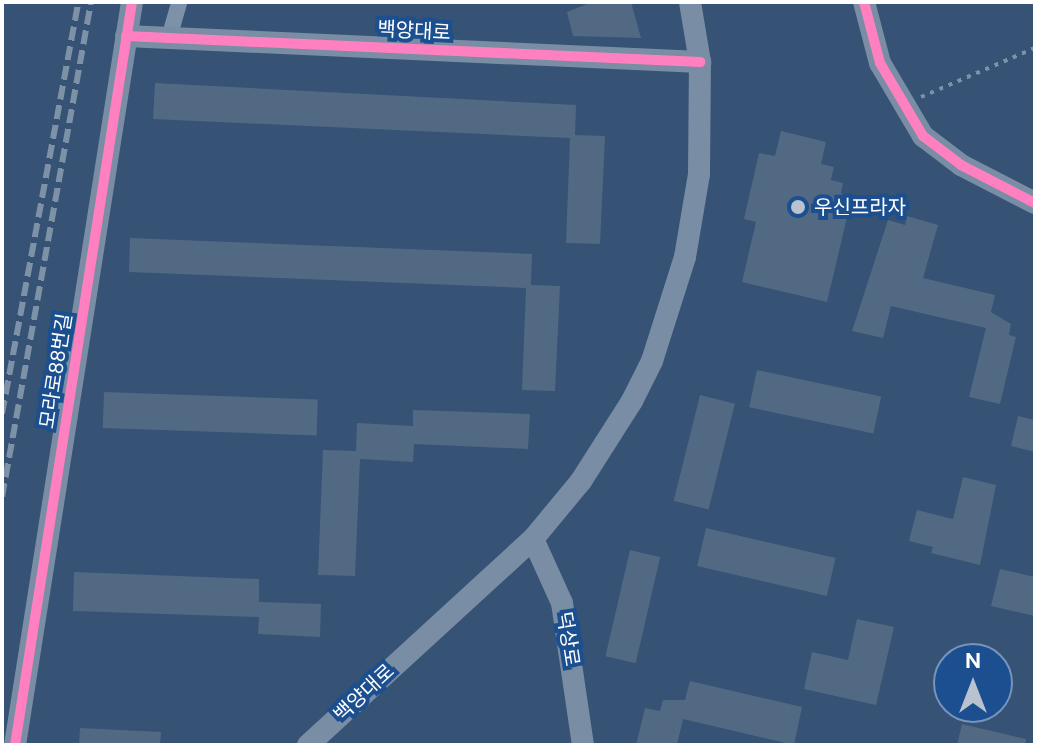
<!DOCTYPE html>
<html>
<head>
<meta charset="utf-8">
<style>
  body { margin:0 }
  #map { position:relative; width:1037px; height:747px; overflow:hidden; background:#365274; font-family:"DM Sans","Noto Sans KR",sans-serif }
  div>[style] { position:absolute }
  .building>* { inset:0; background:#526984; transform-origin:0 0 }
  .path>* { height:4px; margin-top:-2px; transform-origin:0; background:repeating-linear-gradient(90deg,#7d92a8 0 4px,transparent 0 10px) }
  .street>* { height:16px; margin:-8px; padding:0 8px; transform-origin:8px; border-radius:8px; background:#7d92a8 }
  .secondary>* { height:22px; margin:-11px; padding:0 11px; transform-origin:11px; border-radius:11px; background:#798da4 }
  .rail>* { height:6px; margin-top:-3px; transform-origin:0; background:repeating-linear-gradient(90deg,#7e92a7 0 14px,transparent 0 20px) }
  .cycleway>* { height:10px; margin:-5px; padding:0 5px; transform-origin:5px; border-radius:5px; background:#ff80c0 }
  .dots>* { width:22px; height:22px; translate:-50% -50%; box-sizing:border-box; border:4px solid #1b4f8f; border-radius:50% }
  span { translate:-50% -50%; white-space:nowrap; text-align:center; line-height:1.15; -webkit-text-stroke:8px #1b4f8f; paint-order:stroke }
  .street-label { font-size:20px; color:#fff }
  .poi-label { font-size:20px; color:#fff }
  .left { translate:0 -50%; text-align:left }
  .frame { position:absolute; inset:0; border:4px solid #fff; pointer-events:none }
  .north { position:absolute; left:933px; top:643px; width:80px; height:80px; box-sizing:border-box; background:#1b4f8f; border:2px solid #7695bc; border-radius:50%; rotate:0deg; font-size:22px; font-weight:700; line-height:32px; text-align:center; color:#fff }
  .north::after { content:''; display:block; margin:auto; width:28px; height:36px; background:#b9c2ce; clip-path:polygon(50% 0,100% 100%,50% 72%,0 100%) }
</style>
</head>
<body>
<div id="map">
  <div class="building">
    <div style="clip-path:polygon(592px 2px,631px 2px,641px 38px,573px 36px,567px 12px)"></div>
    <div style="clip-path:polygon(155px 83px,576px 105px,575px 135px,605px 136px,600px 244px,566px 243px,570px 138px,153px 119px)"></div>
    <div style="clip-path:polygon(781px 131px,826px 142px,821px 164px,834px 167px,831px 180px,843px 183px,841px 193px,852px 196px,827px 302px,742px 282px,756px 222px,744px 219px,759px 153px,775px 156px)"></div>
    <div style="clip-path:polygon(907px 216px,938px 225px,923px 278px,995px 295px,991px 312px,1011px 324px,1009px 335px,1016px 337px,1000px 404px,969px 397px,986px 328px,891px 306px,883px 338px,852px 331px,888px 220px,905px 225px)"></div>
    <div style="clip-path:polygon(130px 238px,532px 254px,531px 285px,560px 286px,555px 391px,522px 390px,526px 288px,129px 272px)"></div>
    <div style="left:757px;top:370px;width:127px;height:38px;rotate:12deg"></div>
    <div style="left:104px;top:392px;width:214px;height:36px;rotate:2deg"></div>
    <div style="left:700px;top:395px;width:36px;height:109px;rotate:14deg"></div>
    <div style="clip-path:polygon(413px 410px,530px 414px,528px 449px,414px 444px,413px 462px,360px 459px,355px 576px,318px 575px,323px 450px,356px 451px,357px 423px,413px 426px)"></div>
    <div style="clip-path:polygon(1018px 416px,1035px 420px,1035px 452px,1011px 446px)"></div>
    <div style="clip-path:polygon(963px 477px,996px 485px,980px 565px,931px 553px,933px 547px,909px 541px,917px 510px,953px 519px)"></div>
    <div style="left:706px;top:528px;width:133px;height:39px;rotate:13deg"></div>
    <div style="left:630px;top:550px;width:31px;height:109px;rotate:13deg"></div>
    <div style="clip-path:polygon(1000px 569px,1035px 577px,1035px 616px,991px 606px)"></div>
    <div style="clip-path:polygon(74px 572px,259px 579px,259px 602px,321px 604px,320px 637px,258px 634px,259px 617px,73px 611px)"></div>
    <div style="clip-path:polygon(857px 619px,894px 627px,876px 705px,804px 689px,812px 652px,848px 660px)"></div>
    <div style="clip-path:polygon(690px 681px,802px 707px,794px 745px,683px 719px,677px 745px,636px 745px,645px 708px,660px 711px,663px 700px,685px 700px)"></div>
    <div style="clip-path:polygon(962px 724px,1026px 739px,1025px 745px,957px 745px)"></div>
    <div style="clip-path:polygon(80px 728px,161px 732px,160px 745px,79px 745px)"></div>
  </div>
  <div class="path">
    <div style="left:921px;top:97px;width:124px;rotate:-23.3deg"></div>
  </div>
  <div class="street">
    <div style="left:169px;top:38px;width:37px;rotate:-74deg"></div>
  </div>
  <div class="secondary">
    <div style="left:864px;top:2px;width:63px;rotate:75.3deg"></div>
    <div style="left:880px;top:63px;width:85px;rotate:59.5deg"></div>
    <div style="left:923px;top:136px;width:48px;rotate:37.3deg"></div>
    <div style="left:961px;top:165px;width:83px;rotate:27.2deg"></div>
    <div style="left:126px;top:36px;width:575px;rotate:2.59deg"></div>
    <div style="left:533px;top:539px;width:70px;rotate:65.6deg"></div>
    <div style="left:562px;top:603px;width:144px;rotate:81.6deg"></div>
    <div style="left:15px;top:745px;width:752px;rotate:-81.05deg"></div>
    <div style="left:308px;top:745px;width:305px;rotate:-42.5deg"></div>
    <div style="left:533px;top:539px;width:75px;rotate:-50.4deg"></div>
    <div style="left:581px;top:481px;width:95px;rotate:-57.5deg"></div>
    <div style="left:632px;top:401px;width:45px;rotate:-63.4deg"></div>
    <div style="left:652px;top:361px;width:109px;rotate:-72.4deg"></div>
    <div style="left:685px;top:257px;width:84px;rotate:-80.4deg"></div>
    <div style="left:699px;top:174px;width:112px;rotate:-89.5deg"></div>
    <div style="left:700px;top:62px;width:61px;rotate:-99.5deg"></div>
  </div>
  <div class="rail">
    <div style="left:2px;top:414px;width:419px;rotate:-79.5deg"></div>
    <div style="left:2px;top:497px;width:503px;rotate:-79.81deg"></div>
  </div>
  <div class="cycleway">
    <div style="left:864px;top:2px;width:63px;rotate:75.3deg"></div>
    <div style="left:880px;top:63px;width:85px;rotate:59.5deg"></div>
    <div style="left:923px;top:136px;width:48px;rotate:37.3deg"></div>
    <div style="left:961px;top:165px;width:83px;rotate:27.2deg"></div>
    <div style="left:126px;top:36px;width:575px;rotate:2.59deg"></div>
    <div style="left:15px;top:745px;width:752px;rotate:-81.05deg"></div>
  </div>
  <div class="dots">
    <div style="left:798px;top:207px;background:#b9c2ce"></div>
  </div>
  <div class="street-label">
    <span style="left:414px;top:31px;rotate:3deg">백양대로</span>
    <span style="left:56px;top:371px;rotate:-81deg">모라로88번길</span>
    <span style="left:568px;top:639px;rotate:81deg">덕상로</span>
    <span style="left:364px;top:693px;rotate:-43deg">백양대로</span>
  </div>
  <div class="poi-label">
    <span class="left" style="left:814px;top:207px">우신프라자</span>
  </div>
  <div class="frame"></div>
  <div class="north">N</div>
</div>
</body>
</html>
